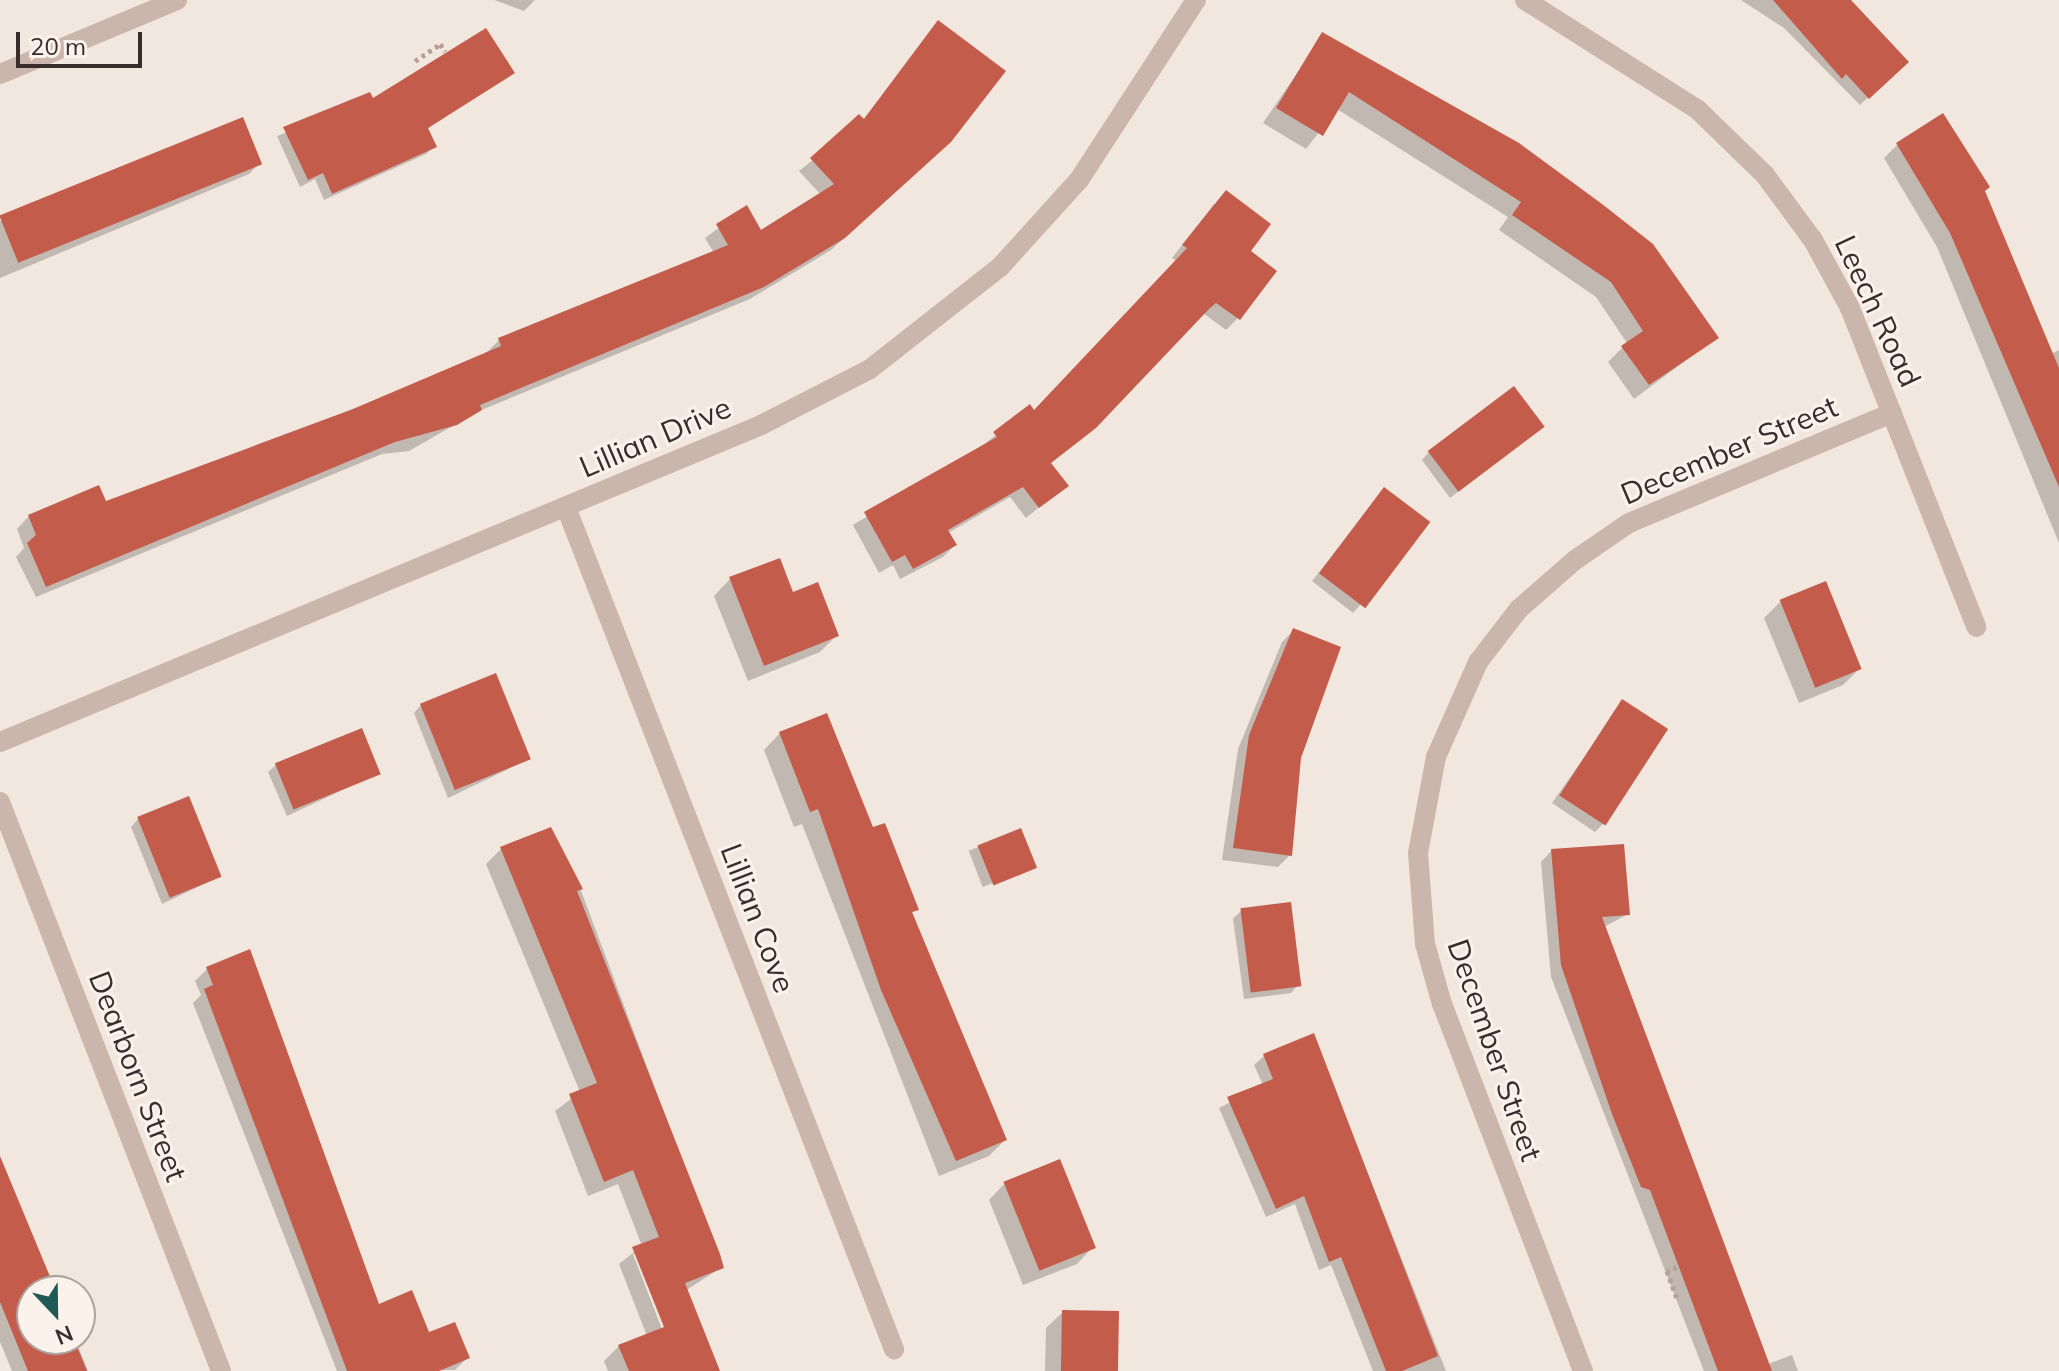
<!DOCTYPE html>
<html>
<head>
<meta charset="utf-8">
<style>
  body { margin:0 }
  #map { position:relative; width:2059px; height:1371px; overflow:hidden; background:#f2e7df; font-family:Mulish,sans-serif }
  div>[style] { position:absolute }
  .shadow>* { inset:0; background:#0003; transform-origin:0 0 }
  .building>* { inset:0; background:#c45c4c; transform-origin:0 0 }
  .path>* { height:5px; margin-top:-2.5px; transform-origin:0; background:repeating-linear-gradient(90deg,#b7a095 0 4px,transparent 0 8px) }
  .street>* { height:20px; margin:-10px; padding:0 10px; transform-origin:10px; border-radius:10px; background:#cbb6ab }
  span { translate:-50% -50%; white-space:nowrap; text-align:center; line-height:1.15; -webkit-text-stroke:6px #faf2eb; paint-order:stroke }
  .street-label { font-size:30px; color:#382d2a }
  .north { position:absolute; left:16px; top:1275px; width:80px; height:80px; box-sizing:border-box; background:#faf2eb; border:2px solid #aca39e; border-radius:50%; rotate:158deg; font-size:22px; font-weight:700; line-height:32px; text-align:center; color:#382d2a }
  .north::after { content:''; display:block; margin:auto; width:28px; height:36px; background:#205a57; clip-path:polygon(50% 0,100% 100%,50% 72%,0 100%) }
  .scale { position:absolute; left:16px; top:32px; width:126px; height:36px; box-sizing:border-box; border:4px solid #382d2a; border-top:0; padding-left:10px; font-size:24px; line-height:28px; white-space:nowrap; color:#382d2a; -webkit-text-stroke:6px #faf2eb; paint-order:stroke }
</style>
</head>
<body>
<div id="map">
  <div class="shadow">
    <div style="clip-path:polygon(494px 0,535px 0,524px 11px)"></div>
    <div style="clip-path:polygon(1741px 0,1849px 0,1906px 62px,1860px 105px,1784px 28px)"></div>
    <div style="clip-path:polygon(939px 23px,936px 154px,831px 250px,750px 299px,479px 411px,409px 451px,382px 454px,36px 597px,16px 557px,24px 548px,17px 529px,29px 516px,105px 504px,353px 411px,487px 352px,499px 340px,714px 253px,705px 238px,746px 208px,761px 232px,821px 195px,799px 171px,862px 121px)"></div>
    <div style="clip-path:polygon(1323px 35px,1716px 338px,1634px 399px,1608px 362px,1627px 343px,1596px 297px,1499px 230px,1508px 217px,1337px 109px,1306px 149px,1263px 123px)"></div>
    <div style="clip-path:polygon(512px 73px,427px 129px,434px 146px,426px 154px,324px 200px,315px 179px,300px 187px,277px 136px,372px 101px)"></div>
    <div style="clip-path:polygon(1898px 144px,2051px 354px,2059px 350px,2059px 543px,1937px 247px,1884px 158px)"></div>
    <div style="clip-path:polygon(260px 163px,249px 174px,0 278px,0 221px)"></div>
    <div style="clip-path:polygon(1214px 204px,1248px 251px,1238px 318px,1226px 330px,1203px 313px,1049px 464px,1066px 485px,1026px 518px,1010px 497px,948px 533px,955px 545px,943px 557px,900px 579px,893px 565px,879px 573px,853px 525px,982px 446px,1030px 407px,1033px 413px,1177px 261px,1172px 258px)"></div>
    <div style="clip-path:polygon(1534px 434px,1450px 498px,1422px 460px,1429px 452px)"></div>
    <div style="clip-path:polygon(1377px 498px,1360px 605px,1353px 613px,1312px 581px)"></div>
    <div style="clip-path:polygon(730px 579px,837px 635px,820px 652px,748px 681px,714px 596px)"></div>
    <div style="clip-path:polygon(1781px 601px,1859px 669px,1843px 685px,1799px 703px,1764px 618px)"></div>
    <div style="clip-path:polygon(1294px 630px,1299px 757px,1290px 855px,1278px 867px,1222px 860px,1238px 749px,1282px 642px)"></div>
    <div style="clip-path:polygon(1623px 702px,1603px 824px,1595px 832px,1552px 803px)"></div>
    <div style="clip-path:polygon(421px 705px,529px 759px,448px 798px,414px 713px)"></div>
    <div style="clip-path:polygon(780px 733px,872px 830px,916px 909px,911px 914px,1005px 1140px,989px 1156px,939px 1176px,802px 824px,794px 827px,764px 750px)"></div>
    <div style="clip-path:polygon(276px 765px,379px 773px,287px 816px,268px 772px)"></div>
    <div style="clip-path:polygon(138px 819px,219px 877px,162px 904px,131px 827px)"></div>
    <div style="left:1020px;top:831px;width:39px;height:55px;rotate:69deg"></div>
    <div style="clip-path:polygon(evenodd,501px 849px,580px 888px,722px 1267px,685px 1291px,714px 1371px,608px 1371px,604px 1361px,619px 1346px,647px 1336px,619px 1264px,642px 1246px,618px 1184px,588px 1196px,555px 1111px,580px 1092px,486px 864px,501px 849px,633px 1254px,637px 1254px,669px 1335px,665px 1337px,633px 1254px)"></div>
    <div style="clip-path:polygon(1552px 850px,1628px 914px,1604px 927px,1768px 1364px,1792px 1355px,1798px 1371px,1704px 1371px,1551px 977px,1541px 862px)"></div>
    <div style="clip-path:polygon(1241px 911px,1298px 985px,1291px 993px,1244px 999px,1233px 919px)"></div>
    <div style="clip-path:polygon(207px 969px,377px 1306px,467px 1358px,455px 1370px,337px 1371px,193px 1003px,201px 995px,195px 981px)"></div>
    <div style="clip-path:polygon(1313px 1035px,1446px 1371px,1373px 1371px,1331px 1265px,1319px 1270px,1295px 1204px,1266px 1217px,1219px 1108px,1263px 1085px,1254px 1065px,1264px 1056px)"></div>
    <div style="clip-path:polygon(0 1160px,55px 1291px,32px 1291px,32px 1339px,75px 1339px,88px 1371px,12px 1371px,0 1342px)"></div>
    <div style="clip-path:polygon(1005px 1183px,1093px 1247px,1077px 1264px,1023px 1285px,989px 1200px)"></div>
    <div style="clip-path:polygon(1063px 1312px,1116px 1371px,1045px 1371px,1046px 1328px)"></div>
  </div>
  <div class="building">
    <div style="clip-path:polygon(1773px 0,1851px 0,1909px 62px,1869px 99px,1846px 74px,1842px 79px)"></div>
    <div style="clip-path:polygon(938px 20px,1006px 71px,951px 142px,845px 238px,764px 287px,480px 405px,482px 410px,457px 425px,395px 442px,46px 587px,27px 543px,36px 535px,28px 515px,99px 485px,106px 501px,353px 409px,501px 346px,498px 338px,728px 245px,716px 224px,747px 205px,761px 230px,834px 184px,810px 158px,859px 114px,864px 119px)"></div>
    <div style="clip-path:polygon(486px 28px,515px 73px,428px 128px,437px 147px,332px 194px,323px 173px,308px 180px,283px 127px,370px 92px,373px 98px)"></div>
    <div style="clip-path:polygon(1322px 32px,1519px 143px,1602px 204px,1653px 244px,1719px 338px,1649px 385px,1621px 346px,1643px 331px,1611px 282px,1512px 215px,1521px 202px,1349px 92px,1323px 136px,1276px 108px)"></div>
    <div style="clip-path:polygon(1943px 113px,1990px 187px,1985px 191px,2059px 368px,2059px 487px,1950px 233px,1896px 143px)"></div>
    <div style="left:243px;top:117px;width:51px;height:263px;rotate:68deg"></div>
    <div style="clip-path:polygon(1226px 190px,1271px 224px,1251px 251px,1277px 271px,1240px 320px,1216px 303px,1209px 309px,1096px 428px,1051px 463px,1069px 486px,1039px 508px,1023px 487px,948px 530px,957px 545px,913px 569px,905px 555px,892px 562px,864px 512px,997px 437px,993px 432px,1030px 404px,1034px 410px,1187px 248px,1182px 245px)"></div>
    <div style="left:1514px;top:386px;width:51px;height:108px;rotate:53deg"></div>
    <div style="left:1384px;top:487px;width:58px;height:108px;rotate:37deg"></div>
    <div style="clip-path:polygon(780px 558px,793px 592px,818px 582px,839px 636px,764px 666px,729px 577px)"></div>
    <div style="left:1826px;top:581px;width:95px;height:50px;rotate:68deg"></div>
    <div style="clip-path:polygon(1293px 628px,1341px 647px,1301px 758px,1292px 856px,1233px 848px,1249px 735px)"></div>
    <div style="left:496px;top:673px;width:93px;height:82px;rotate:68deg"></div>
    <div style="left:1622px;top:699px;width:55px;height:115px;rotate:33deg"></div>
    <div style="clip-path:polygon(827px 713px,873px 827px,885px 823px,919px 910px,912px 912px,1007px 1140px,956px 1161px,881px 990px,818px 809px,810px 812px,779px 732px)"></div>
    <div style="left:362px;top:728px;width:50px;height:94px;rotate:68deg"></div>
    <div style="left:189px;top:796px;width:87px;height:56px;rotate:68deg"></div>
    <div style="clip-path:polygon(551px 827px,583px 889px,577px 891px,720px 1254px,724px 1268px,685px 1283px,720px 1371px,629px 1371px,618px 1345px,664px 1327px,632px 1247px,659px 1237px,633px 1170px,604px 1182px,569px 1094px,597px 1083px,500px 847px)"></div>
    <div style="left:1021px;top:828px;width:43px;height:47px;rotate:68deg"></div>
    <div style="clip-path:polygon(1624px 844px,1630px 915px,1602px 917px,1772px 1371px,1718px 1371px,1650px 1190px,1641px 1187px,1612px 1114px,1561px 965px,1551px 849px)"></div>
    <div style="left:1291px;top:902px;width:85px;height:51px;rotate:83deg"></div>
    <div style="clip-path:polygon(250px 949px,379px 1304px,412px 1290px,429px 1332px,455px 1322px,470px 1358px,439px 1371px,347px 1371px,204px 989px,213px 985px,206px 967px)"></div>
    <div style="clip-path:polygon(1314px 1033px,1438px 1356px,1402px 1371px,1386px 1371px,1341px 1257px,1329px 1262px,1304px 1196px,1276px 1209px,1227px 1097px,1273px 1079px,1263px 1054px)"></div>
    <div style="clip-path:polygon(0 1156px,56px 1291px,32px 1291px,32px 1339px,74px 1339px,87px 1371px,28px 1371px,0 1302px)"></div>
    <div style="left:1060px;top:1159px;width:96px;height:61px;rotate:68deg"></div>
    <div style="left:1062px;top:1310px;width:57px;height:61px;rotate:1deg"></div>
  </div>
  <div class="path">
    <div style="left:415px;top:61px;width:30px;rotate:-34deg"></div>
    <div style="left:440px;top:44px;width:9px;rotate:54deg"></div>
    <div style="left:1677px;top:1267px;width:11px;rotate:158deg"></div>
    <div style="left:1667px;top:1271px;width:29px;rotate:70deg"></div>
  </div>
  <div class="street">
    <div style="left:1525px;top:0;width:205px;rotate:32.4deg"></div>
    <div style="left:1698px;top:110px;width:93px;rotate:44.1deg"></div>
    <div style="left:1765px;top:175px;width:81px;rotate:53.6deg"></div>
    <div style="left:1813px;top:240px;width:77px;rotate:61.4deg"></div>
    <div style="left:1850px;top:308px;width:343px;rotate:68.4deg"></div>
    <div style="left:0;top:74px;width:192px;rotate:-22.7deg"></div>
    <div style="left:566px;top:507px;width:904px;rotate:68.72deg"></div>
    <div style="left:0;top:742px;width:824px;rotate:-22.61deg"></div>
    <div style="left:761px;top:425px;width:123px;rotate:-27.2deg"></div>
    <div style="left:870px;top:369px;width:165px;rotate:-38.1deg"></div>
    <div style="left:1000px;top:267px;width:118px;rotate:-47.8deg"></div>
    <div style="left:1079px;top:180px;width:215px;rotate:-57deg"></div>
    <div style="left:0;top:802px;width:610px;rotate:68.77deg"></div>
    <div style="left:1583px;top:1371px;width:393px;rotate:-111deg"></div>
    <div style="left:1442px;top:1004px;width:62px;rotate:-105.8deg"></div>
    <div style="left:1425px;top:944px;width:91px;rotate:-94.4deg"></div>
    <div style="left:1418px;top:853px;width:98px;rotate:-79.4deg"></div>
    <div style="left:1436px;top:757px;width:104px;rotate:-66.1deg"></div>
    <div style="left:1478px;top:662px;width:67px;rotate:-52.3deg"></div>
    <div style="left:1519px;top:609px;width:74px;rotate:-41.2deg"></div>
    <div style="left:1575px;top:560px;width:65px;rotate:-34.4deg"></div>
    <div style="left:1629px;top:523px;width:285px;rotate:-22.7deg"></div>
  </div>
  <div class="street-label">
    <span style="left:1878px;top:311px;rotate:65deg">Leech Road</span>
    <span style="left:655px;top:437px;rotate:-23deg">Lillian Drive</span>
    <span style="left:1729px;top:450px;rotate:-23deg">December Street</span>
    <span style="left:758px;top:918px;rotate:69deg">Lillian Cove</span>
    <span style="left:1495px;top:1050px;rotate:71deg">December Street</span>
    <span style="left:138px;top:1076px;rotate:69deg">Dearborn Street</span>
  </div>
  <div class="north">N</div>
  <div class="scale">20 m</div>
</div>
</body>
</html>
